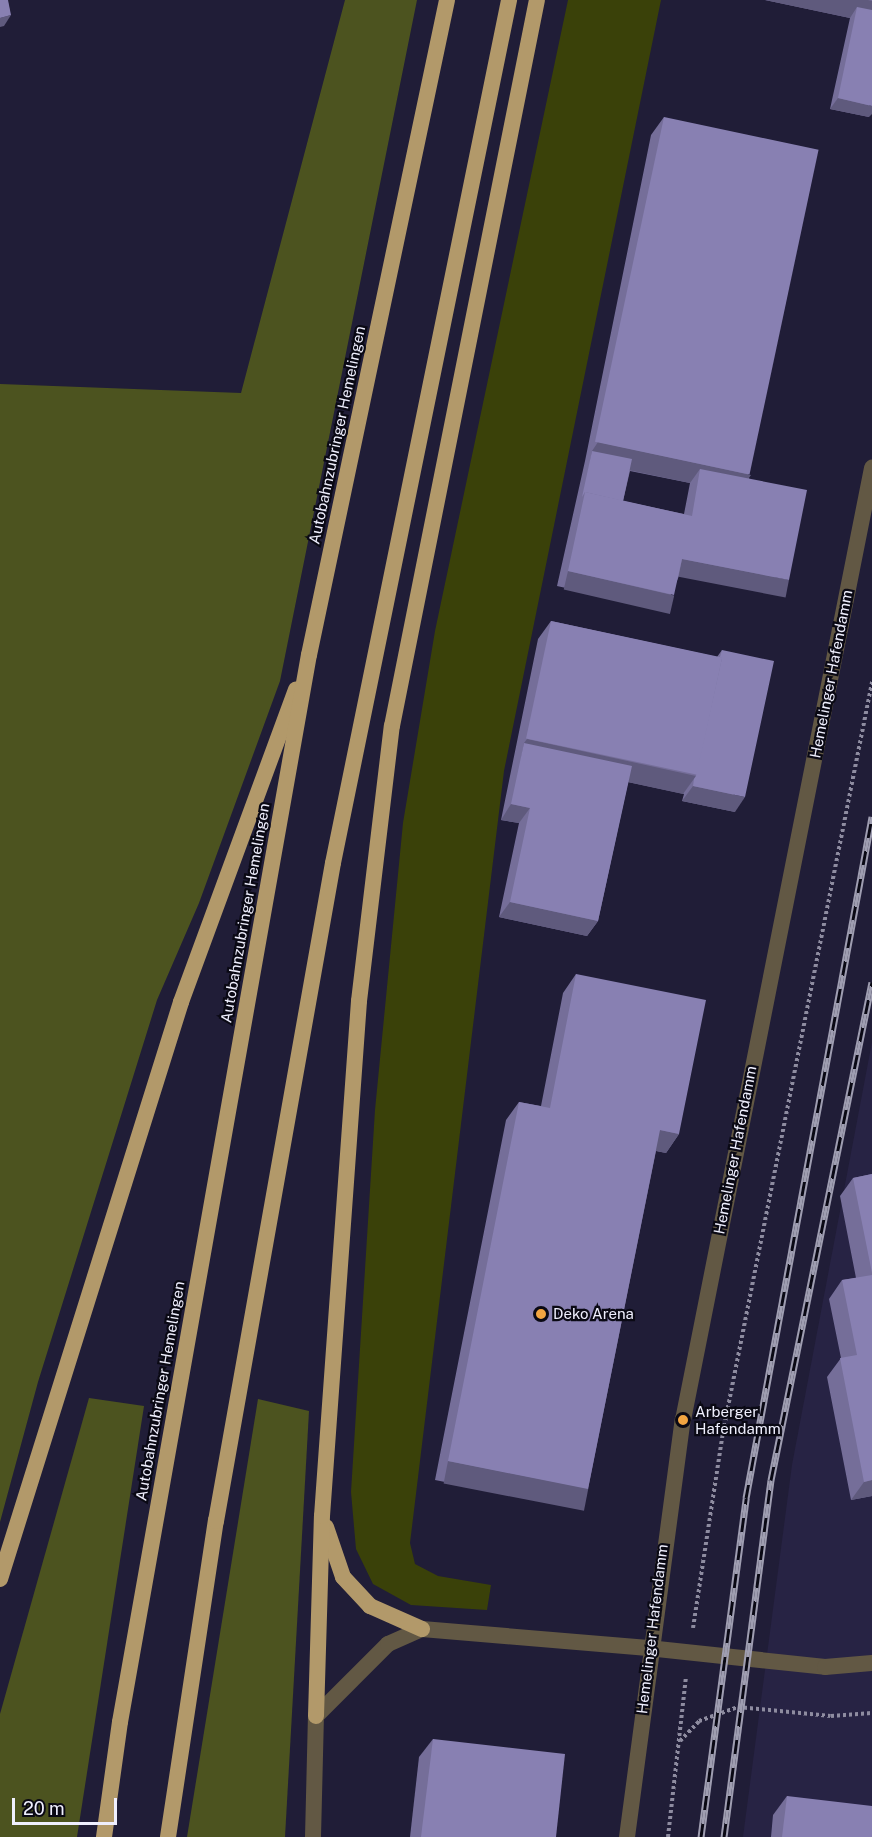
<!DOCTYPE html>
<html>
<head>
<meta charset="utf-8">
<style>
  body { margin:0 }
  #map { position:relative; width:872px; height:1837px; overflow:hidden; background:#201d37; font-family:"Public Sans",sans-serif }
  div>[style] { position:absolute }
  .built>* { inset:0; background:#272344 }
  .green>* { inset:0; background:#3a4109 }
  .forest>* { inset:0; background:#4c531f }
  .path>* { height:4px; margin-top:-2px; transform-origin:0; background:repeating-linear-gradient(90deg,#8e8ca0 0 3px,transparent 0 6px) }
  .minor>* { height:16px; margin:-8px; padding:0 8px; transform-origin:8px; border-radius:8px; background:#625844 }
  .tertiary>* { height:16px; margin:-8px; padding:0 8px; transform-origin:8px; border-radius:8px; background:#625844 }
  .trunk>* { height:16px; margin:-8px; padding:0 8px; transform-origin:8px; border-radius:8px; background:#b2996a }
  .rail>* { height:7px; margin-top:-3.5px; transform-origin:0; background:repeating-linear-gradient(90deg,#0a0914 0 14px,#9f9eb1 0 28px); box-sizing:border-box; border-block:2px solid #9f9eb1 }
  .wall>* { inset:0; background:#756e99 }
  .shaded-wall>* { inset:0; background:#5f5a7d; transform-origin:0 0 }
  .building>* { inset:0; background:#8880b2; transform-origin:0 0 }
  .dots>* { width:16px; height:16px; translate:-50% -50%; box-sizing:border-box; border:3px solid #0a0914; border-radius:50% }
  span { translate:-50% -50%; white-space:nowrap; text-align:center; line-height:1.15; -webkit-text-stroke:4.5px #0a0914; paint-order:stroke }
  .street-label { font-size:15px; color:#efeffe }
  .poi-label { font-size:15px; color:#efeffe }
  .left { translate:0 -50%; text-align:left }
  .scale { position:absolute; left:12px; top:1798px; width:105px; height:27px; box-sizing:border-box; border:3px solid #efeffe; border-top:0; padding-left:8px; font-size:18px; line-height:21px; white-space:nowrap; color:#efeffe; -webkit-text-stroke:4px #0a0914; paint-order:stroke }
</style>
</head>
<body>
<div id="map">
  <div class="built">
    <div style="clip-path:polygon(872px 1042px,872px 1837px,743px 1837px,792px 1465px)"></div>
  </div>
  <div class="green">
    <div style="clip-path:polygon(568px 0,661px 0,504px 771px,410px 1543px,415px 1564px,438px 1576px,491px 1585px,487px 1610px,411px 1605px,373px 1584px,356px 1549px,351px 1492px,375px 1110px,403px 823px,435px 631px)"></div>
  </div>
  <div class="forest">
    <div style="clip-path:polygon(345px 0,417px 0,280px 681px,199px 903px,157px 1000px,38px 1382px,0 1522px,0 384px,241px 393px)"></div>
    <div style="clip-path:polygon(89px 1398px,144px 1406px,77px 1837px,0 1837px,0 1714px)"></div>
    <div style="clip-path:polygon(258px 1399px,309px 1411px,285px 1837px,187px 1837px)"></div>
  </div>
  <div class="path">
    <div style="left:693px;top:1628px;width:198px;rotate:-81.3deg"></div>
    <div style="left:723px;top:1432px;width:765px;rotate:-78.76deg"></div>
    <div style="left:680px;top:1741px;width:28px;rotate:-46deg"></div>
    <div style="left:699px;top:1721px;width:41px;rotate:-19.7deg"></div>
    <div style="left:738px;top:1707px;width:93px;rotate:5.5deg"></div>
    <div style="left:831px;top:1716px;width:41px;rotate:-4.2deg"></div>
    <div style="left:668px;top:1837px;width:161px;rotate:-83.6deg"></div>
  </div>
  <div class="minor">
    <div style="left:648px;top:1648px;width:178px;rotate:6.1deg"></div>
    <div style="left:825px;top:1667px;width:47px;rotate:-4.9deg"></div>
  </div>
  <div class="tertiary">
    <div style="left:313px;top:1837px;width:121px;rotate:-88.6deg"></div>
    <div style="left:316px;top:1716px;width:102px;rotate:-45deg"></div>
    <div style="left:388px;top:1644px;width:37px;rotate:-24deg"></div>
    <div style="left:422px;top:1629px;width:227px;rotate:4.8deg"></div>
    <div style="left:627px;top:1837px;width:421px;rotate:-82.4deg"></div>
    <div style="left:683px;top:1420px;width:971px;rotate:-78.77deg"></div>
  </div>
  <div class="trunk">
    <div style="left:326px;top:1527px;width:53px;rotate:71.2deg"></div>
    <div style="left:343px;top:1577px;width:40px;rotate:47deg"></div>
    <div style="left:370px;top:1606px;width:57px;rotate:23.9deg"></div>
    <div style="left:0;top:1579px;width:605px;rotate:-72.58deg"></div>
    <div style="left:181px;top:1002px;width:333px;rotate:-69.8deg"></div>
    <div style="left:316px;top:1716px;width:200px;rotate:-88.3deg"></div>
    <div style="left:322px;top:1516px;width:516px;rotate:-85.89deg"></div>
    <div style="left:359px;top:1001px;width:277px;rotate:-83.2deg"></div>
    <div style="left:392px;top:726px;width:740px;rotate:-78.71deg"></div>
    <div style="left:104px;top:1837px;width:116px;rotate:-82.1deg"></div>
    <div style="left:120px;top:1722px;width:1084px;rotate:-79.96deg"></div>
    <div style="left:309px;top:655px;width:669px;rotate:-78.1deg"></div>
    <div style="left:168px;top:1837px;width:320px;rotate:-81.4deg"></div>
    <div style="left:216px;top:1521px;width:668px;rotate:-79.92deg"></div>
    <div style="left:333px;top:863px;width:881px;rotate:-78.47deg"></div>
  </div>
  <div class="rail">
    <div style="left:701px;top:1837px;width:342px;rotate:-82.4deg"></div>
    <div style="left:746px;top:1498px;width:693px;rotate:-79.52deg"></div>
    <div style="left:724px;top:1837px;width:360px;rotate:-82.5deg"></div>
    <div style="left:771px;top:1480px;width:508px;rotate:-78.54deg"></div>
  </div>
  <div class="wall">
    <div style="clip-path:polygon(765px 0,872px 0,869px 117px,830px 109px,850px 18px)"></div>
    <div style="clip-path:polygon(evenodd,664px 117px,749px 478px,779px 595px,679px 576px,664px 610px,557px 586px,585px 461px,651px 135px,664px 117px,630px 471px,690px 483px,684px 514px,623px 501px,630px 471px)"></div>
    <div style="clip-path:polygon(551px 621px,717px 657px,722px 650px,735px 812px,682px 801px,684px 794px,628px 782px,598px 921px,587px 936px,499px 917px,519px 823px,501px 820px,538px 639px)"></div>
    <div style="clip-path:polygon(576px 974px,679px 1134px,666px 1153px,656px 1151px,588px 1489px,575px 1508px,435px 1480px,506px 1120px,519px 1102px,541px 1106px,563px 993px)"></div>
    <div style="clip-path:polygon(872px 1174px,872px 1496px,851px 1500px,827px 1377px,841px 1358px,829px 1299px,842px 1280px,856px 1278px,840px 1196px,853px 1178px)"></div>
    <div style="clip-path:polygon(433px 1739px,556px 1837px,410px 1837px,419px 1757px)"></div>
    <div style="clip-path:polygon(787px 1796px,872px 1837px,771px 1837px,773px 1815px)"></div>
  </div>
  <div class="shaded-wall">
    <div style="clip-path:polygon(765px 0,868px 0,872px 1px,872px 22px,857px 7px,850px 18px)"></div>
    <div style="clip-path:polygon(11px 15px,4px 26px,0 27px,0 18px)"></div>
    <div style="clip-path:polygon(838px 98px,872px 106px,872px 114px,869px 117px,830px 109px)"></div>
    <div style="clip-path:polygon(598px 442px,751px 475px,738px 494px,700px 469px,690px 483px,590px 462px,592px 451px)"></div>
    <div style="left:682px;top:559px;width:109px;height:18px;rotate:11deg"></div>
    <div style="left:568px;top:571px;width:109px;height:19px;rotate:13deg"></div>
    <div style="clip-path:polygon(527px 739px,696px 776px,683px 794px,521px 759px,524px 743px)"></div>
    <div style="clip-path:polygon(693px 786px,745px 797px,735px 812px,682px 801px)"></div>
    <div style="clip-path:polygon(511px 804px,530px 808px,519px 823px,501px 820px)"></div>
    <div style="clip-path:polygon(510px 902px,598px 921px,587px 936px,499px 917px)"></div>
    <div style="clip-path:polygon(660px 1130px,679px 1134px,666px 1153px,647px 1149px)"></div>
    <div style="left:448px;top:1461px;width:143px;height:23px;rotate:11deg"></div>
    <div style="clip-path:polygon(872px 1480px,872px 1496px,851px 1500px,864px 1482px)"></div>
  </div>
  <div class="building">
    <div style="clip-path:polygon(0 0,8px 0,11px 15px,0 18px)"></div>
    <div style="clip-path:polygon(857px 7px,872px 10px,872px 106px,838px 98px)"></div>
    <div style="left:664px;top:117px;width:158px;height:332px;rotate:12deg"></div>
    <div style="clip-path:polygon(592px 451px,632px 459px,623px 501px,585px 492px,582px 497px)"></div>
    <div style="clip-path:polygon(700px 469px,807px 490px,789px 580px,682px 559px,674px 595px,568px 571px,585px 492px,692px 516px)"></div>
    <div style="left:551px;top:621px;width:175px;height:120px;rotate:12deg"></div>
    <div style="clip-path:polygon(722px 650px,774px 661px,745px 797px,693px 786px,694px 779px,696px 776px,722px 658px,720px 657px)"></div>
    <div style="clip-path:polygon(524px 743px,632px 766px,598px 921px,510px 902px,530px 808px,511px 804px)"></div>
    <div style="clip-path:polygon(576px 974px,706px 1000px,679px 1134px,660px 1130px,588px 1489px,448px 1461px,519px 1102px,550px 1108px)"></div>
    <div style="clip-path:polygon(872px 1174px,872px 1273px,853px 1178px)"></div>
    <div style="clip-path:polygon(872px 1275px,872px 1480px,864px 1482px,840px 1358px,857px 1355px,842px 1280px)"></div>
    <div style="clip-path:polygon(433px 1739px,565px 1754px,556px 1837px,421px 1837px)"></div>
    <div style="clip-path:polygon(787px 1796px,872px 1806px,872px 1837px,782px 1837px)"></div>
  </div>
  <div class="dots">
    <div style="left:541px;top:1314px;background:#f2a541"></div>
    <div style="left:683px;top:1420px;background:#f2a541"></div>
  </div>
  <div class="street-label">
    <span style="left:337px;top:435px;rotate:-78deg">Autobahnzubringer Hemelingen</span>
    <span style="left:831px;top:674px;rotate:-79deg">Hemelinger Hafendamm</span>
    <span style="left:245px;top:913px;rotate:-80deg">Autobahnzubringer Hemelingen</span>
    <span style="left:735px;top:1150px;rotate:-79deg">Hemelinger Hafendamm</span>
    <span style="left:160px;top:1391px;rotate:-80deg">Autobahnzubringer Hemelingen</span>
    <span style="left:652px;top:1629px;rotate:-83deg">Hemelinger Hafendamm</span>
  </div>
  <div class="poi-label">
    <span class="left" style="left:553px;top:1314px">Deko Arena</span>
    <span class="left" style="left:695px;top:1420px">Arberger<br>Hafendamm</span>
  </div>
  <div class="scale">20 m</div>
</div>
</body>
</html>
